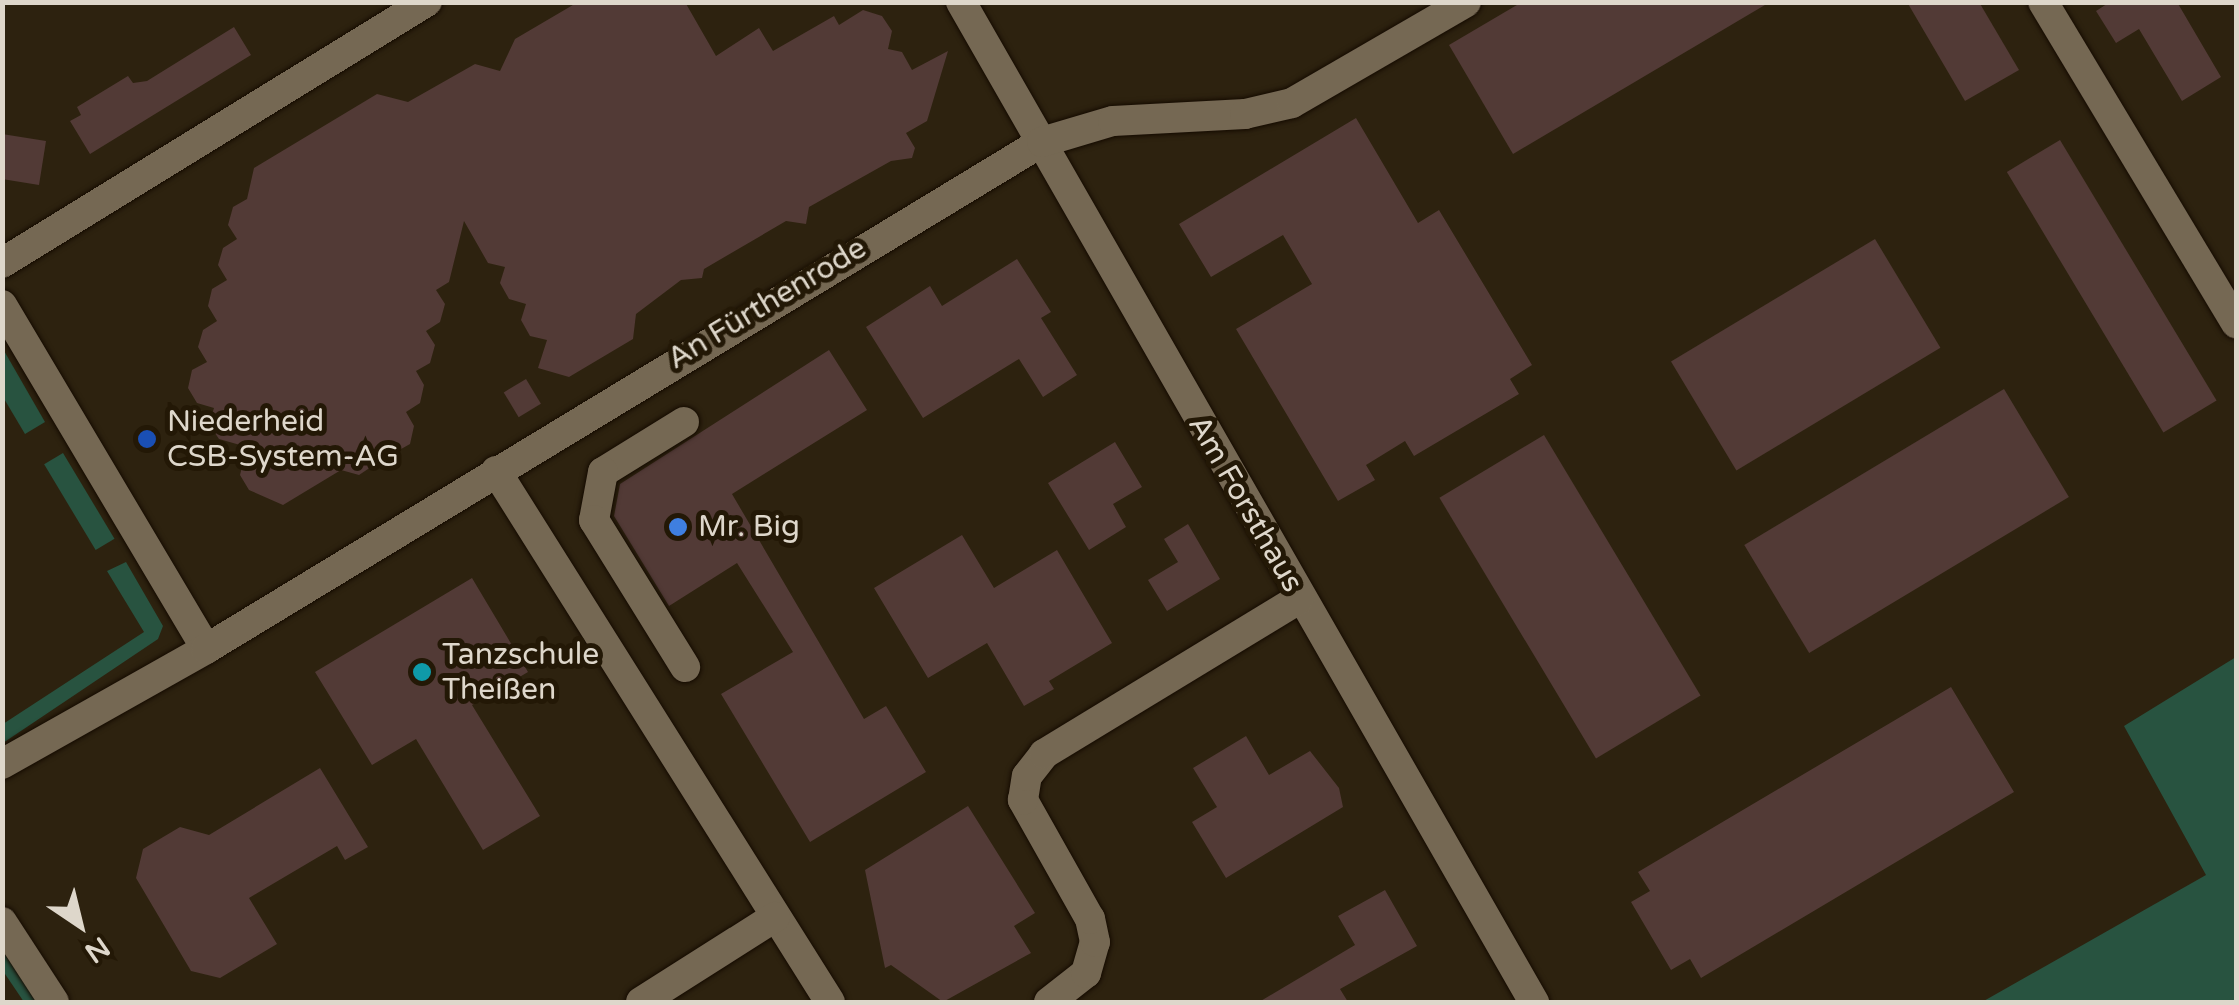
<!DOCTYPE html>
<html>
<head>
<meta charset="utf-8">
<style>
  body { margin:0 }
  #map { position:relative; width:2239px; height:1005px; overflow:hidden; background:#2d220f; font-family:"Varela Round",sans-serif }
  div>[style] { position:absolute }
  .green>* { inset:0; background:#285340; transform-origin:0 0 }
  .building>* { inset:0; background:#523a36; transform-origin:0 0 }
  .roads { filter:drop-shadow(0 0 2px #150b00) drop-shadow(0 0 2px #150b00) }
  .minor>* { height:30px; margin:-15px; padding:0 15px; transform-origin:15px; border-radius:15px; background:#756853 }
  .dots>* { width:28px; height:28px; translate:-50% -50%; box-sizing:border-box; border:5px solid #231806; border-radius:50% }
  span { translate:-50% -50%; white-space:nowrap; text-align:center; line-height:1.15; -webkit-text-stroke:10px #231806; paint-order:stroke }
  .street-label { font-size:30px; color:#ded7cb }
  .poi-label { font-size:30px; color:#ded7cb }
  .left { translate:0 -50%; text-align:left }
  .frame { position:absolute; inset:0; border:5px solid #ded7cb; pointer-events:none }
  .north { position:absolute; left:30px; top:875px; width:100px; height:100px; -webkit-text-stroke:8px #231806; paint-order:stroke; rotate:145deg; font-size:28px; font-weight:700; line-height:40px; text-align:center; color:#ded7cb }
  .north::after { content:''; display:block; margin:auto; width:35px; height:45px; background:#ded7cb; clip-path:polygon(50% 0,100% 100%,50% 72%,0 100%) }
</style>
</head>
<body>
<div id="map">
  <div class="green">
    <div style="clip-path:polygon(3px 349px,45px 422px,25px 434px,3px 397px)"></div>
    <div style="left:63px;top:453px;width:100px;height:22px;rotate:59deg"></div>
    <div style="clip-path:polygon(126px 562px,163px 626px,158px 639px,3px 743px,3px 724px,144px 632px,107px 571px)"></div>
    <div style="clip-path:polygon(2236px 657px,2236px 1002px,1982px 1002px,2206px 875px,2124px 726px)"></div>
    <div style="clip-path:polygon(2px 950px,37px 1002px,24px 1002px,3px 971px)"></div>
  </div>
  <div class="building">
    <div style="clip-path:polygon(578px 2px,685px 2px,716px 56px,759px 28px,773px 51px,834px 16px,839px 25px,863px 10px,882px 16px,892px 31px,888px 49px,902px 52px,912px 70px,948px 51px,927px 121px,906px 133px,915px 148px,912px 158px,891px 161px,809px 207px,806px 224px,786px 221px,704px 269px,702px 278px,681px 280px,636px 314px,633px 339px,569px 377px,538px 368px,547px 340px,530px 336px,521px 320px,526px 304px,509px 299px,500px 283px,505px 267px,488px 263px,464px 221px,449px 282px,436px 290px,445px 304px,440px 322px,426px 331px,435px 345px,430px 363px,416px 371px,424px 385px,420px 403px,406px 412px,414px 426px,410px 444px,394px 453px,378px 449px,374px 465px,359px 475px,341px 470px,283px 505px,249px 490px,240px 475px,247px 447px,219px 439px,209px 424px,214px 408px,197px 403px,188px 388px,192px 370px,207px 362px,198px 347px,203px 330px,217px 321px,208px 306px,212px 289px,227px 280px,218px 265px,223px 248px,237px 239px,228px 225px,233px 207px,247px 199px,254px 168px,377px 94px,408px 102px,475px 64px,500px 71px,515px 39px)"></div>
    <div style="clip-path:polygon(1522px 2px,1770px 2px,1513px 154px,1449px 45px)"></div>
    <div style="clip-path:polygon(1907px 2px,1979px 2px,2019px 70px,1965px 101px)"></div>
    <div style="clip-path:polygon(2110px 2px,2177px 2px,2221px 77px,2182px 101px,2139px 29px,2116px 43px,2096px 11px)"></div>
    <div style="clip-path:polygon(234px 27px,251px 55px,90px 154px,70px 121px,81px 115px,77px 107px,128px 76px,133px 83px,147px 81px)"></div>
    <div style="clip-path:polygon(1356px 118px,1418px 223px,1439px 210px,1532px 365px,1510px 379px,1519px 394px,1414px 456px,1405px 441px,1366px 465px,1375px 480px,1338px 501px,1236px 329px,1312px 284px,1283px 235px,1211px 277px,1179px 224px)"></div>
    <div style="clip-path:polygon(2px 134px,46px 141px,39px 185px,2px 179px)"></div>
    <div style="left:2060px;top:140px;width:304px;height:62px;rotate:59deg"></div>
    <div style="left:1875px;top:239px;width:127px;height:238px;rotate:59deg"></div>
    <div style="clip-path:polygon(1017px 259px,1051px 312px,1041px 318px,1077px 375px,1043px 397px,1019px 359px,923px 418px,866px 327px,930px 286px,942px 306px)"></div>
    <div style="clip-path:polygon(829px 350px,867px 410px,732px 494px,864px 719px,886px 706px,926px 772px,810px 842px,721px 694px,793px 652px,737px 563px,669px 606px,614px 516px,620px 484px)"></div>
    <div style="left:526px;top:379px;width:29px;height:26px;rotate:59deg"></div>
    <div style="left:2004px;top:389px;width:126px;height:303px;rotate:59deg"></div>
    <div style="left:1544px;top:435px;width:304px;height:122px;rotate:59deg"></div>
    <div style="clip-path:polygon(1115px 442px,1142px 487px,1113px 504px,1126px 527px,1089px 550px,1048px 483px)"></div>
    <div style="clip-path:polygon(1188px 524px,1220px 579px,1167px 611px,1148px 580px,1178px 562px,1164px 539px)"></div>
    <div style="clip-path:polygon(962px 535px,994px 588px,1057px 550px,1112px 643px,1049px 681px,1054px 689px,1024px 706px,987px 643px,928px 678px,874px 588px)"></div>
    <div style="clip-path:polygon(472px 578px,528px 672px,472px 705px,540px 816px,483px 850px,416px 739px,372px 765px,315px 672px)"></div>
    <div style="clip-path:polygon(1951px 687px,2014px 792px,1701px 978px,1690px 959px,1671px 970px,1631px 902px,1650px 891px,1638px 872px)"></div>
    <div style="clip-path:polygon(1246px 736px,1269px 775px,1310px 751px,1339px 788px,1343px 807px,1226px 878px,1192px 822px,1217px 807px,1193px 768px)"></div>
    <div style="clip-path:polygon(320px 768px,368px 847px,345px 860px,337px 846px,249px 898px,277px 944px,220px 978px,191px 971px,136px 878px,143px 849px,180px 827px,209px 835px)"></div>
    <div style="clip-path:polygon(968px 806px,1035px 913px,1014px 926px,1031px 953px,943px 1002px,891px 965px,885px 968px,865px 870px)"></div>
    <div style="clip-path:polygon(1385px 890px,1417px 946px,1340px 989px,1348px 1002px,1259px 1002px,1355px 945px,1338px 916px)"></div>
  </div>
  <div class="roads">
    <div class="minor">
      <div style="left:961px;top:2px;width:1153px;rotate:60.19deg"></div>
      <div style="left:2043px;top:2px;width:375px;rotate:59deg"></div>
      <div style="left:2px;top:263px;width:499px;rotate:-31.6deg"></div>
      <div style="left:2px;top:305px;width:400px;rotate:59.3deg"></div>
      <div style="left:684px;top:422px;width:95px;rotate:148.3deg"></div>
      <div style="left:603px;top:472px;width:49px;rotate:100.6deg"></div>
      <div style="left:594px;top:520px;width:173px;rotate:58.2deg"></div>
      <div style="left:496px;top:471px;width:627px;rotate:57.83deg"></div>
      <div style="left:2px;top:764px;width:234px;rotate:-29.4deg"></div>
      <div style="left:206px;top:649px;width:978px;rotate:-31.24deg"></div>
      <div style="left:1042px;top:142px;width:74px;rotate:-16.5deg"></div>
      <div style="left:1113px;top:121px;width:132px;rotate:-3deg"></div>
      <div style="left:1245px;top:114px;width:48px;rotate:-13.2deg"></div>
      <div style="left:1292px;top:103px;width:201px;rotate:-30.1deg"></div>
      <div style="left:2px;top:922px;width:95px;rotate:57deg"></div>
      <div style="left:641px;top:1002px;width:159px;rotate:-32.4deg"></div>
      <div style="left:1049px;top:1002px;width:47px;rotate:-38.1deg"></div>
      <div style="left:1086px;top:973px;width:32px;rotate:-74deg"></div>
      <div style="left:1095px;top:942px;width:24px;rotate:-102deg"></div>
      <div style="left:1090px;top:919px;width:137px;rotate:-119.4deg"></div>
      <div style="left:1023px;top:800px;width:24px;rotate:-81deg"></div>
      <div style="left:1027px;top:776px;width:28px;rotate:-52deg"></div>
      <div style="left:1044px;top:754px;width:298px;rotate:-31.3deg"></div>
    </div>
  </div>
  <div class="dots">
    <div style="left:147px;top:439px;background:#1a4fb4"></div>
    <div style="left:678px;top:527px;background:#3f7fe0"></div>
    <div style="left:422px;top:672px;background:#0f9aa8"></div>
  </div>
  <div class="street-label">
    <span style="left:767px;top:304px;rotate:-31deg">An Fürthenrode</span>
    <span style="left:1245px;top:504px;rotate:60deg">Am Forsthaus</span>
  </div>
  <div class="poi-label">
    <span class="left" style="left:167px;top:439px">Niederheid<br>CSB-System-AG</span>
    <span class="left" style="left:698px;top:527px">Mr. Big</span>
    <span class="left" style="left:442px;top:672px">Tanzschule<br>Theißen</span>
  </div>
  <div class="frame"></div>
  <div class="north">N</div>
</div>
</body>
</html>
